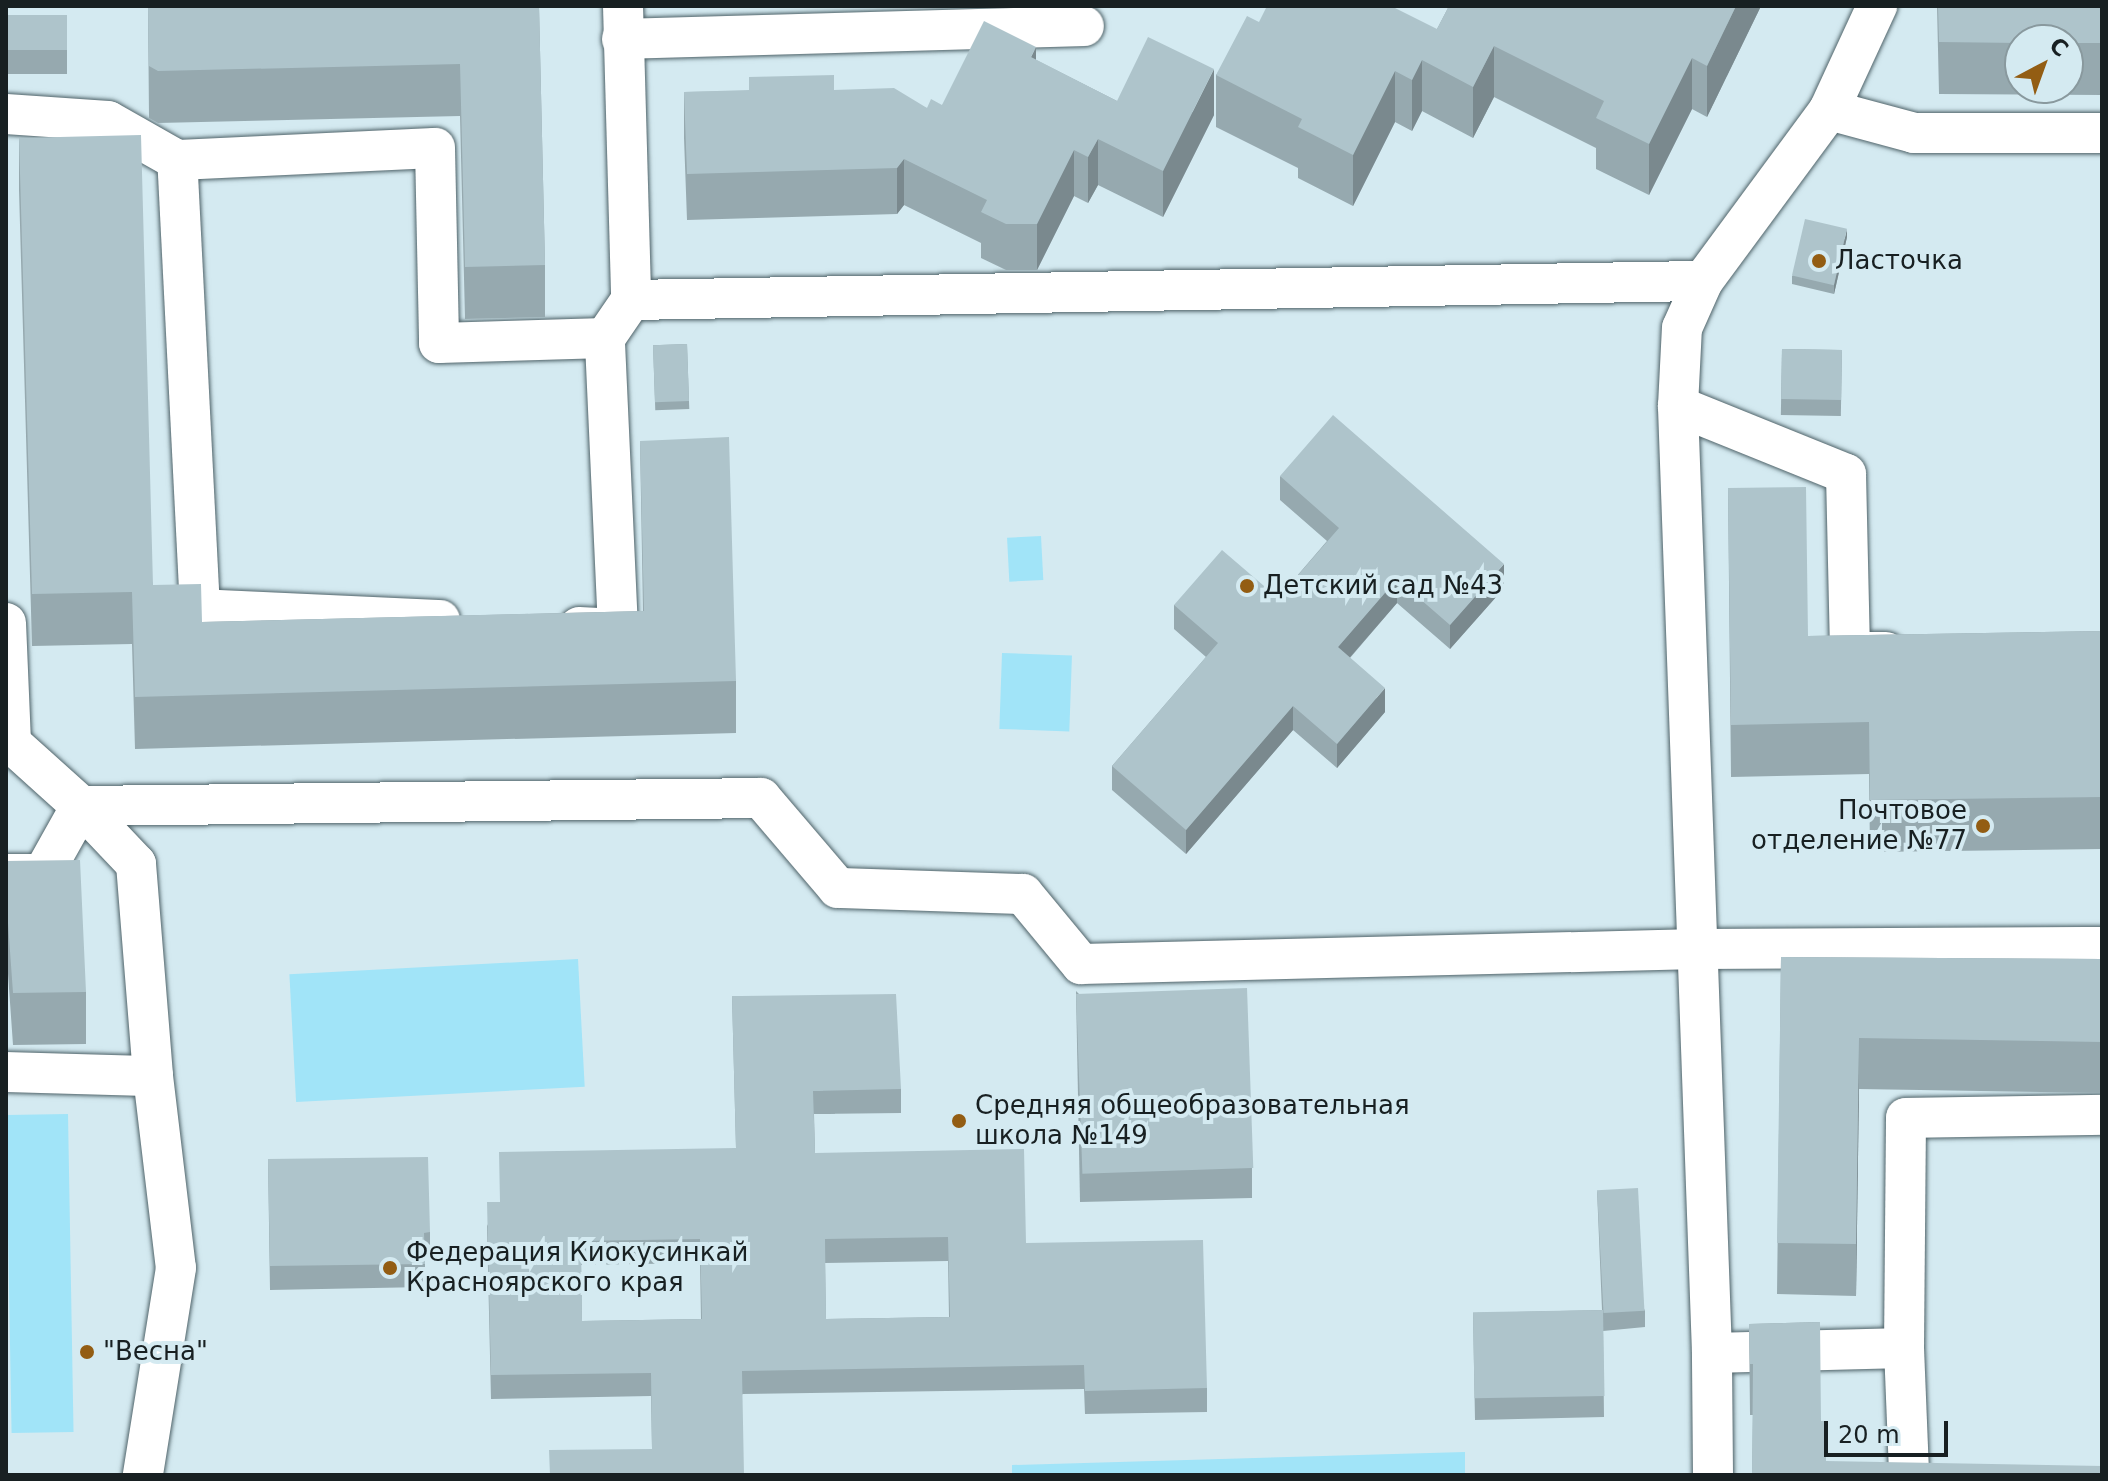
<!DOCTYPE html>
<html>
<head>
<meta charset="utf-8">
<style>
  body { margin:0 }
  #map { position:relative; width:2108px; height:1481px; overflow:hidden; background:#d4eaf1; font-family:"DejaVu Sans",sans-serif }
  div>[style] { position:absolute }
  .green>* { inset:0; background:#a1e4f8; transform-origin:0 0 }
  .roads { filter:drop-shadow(0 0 2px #4f6369) drop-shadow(0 0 2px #4f6369) }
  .minor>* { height:40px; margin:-20px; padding:0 20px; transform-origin:20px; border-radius:20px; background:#fff }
  .wall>* { inset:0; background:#96a9af; transform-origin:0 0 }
  .shaded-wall>* { inset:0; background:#7a898e }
  .building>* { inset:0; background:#aec4cb; transform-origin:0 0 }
  .dots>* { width:22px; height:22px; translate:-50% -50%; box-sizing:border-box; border:4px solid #d4eaf1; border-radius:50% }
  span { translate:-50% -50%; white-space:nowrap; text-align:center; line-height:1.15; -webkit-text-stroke:8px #d4eaf1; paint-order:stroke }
  .poi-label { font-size:26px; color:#182022 }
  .left { translate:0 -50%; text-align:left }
  .right { translate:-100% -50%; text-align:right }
  .frame { position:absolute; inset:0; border:8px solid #182022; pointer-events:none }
  .north { position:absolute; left:2004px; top:24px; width:80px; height:80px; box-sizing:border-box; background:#d4eaf1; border:2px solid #89999e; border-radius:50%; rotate:41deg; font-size:22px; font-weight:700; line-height:32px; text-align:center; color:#182022 }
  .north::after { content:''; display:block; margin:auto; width:28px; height:36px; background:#935d13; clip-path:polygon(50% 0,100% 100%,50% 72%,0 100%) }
  .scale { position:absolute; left:1824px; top:1421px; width:124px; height:36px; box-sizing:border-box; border:4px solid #182022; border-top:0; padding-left:10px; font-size:24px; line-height:28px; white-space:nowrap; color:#182022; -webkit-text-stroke:6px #d4eaf1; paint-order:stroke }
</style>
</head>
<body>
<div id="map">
  <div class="green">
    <div style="left:1041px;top:536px;width:44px;height:34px;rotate:87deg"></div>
    <div style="left:1002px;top:653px;width:70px;height:76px;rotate:2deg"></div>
    <div style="left:578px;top:959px;width:128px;height:289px;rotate:87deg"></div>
    <div style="left:68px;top:1114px;width:318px;height:62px;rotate:89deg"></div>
    <div style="clip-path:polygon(1465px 1452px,1465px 1475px,1012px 1475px,1012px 1465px)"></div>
  </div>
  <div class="roads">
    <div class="minor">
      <div style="left:623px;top:6px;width:294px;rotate:88.4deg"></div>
      <div style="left:631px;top:300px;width:1072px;rotate:-1.02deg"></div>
      <div style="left:622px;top:39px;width:462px;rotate:-1.6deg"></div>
      <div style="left:1829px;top:110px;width:88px;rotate:15.1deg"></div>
      <div style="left:1914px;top:133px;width:188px"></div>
      <div style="left:6px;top:114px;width:102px;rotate:3.9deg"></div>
      <div style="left:108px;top:121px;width:79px;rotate:29.5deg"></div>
      <div style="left:1678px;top:406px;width:181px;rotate:22deg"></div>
      <div style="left:1846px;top:474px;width:178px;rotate:88.7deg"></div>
      <div style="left:1850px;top:652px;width:36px"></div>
      <div style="left:440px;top:620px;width:240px;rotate:-177.4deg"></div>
      <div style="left:200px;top:609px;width:450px;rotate:-92.9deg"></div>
      <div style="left:177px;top:160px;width:258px;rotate:-2.7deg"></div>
      <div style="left:435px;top:148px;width:195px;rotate:88.8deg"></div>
      <div style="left:439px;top:343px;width:166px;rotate:-1.7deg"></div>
      <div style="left:605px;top:338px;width:46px;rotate:-55.6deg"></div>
      <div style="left:6px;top:623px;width:120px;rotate:87.6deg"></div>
      <div style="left:11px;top:743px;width:94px;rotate:42deg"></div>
      <div style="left:81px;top:806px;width:80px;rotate:46.5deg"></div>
      <div style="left:136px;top:864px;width:213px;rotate:85.4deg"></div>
      <div style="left:153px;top:1076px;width:193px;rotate:83.2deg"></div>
      <div style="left:176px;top:1268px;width:210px;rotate:99.1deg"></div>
      <div style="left:579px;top:627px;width:39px;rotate:3deg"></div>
      <div style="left:618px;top:629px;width:291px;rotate:-92.6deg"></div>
      <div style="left:6px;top:874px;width:37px"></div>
      <div style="left:43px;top:874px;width:78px;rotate:-60.8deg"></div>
      <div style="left:81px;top:806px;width:680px;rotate:-0.67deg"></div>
      <div style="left:761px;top:798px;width:118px;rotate:49.5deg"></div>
      <div style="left:838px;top:888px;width:185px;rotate:1.9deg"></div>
      <div style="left:1023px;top:894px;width:91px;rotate:50.4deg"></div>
      <div style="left:1081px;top:964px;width:617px;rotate:-1.39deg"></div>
      <div style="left:1698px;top:949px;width:404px;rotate:-0.3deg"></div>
      <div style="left:6px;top:1072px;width:147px;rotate:1.6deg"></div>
      <div style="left:1904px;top:1348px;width:127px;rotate:87.7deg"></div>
      <div style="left:1712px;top:1353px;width:192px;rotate:-1.5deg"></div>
      <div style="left:1904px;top:1348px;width:230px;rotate:-89.5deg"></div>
      <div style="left:1906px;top:1118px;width:196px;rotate:-0.9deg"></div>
      <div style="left:1713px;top:1475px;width:122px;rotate:-90.5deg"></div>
      <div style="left:1712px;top:1353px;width:948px;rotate:-92.06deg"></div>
      <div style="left:1678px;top:406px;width:78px;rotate:-87.1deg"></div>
      <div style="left:1682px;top:328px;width:51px;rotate:-65.9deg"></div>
      <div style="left:1703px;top:281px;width:212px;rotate:-53.6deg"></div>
      <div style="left:1829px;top:110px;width:115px;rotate:-65.2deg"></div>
    </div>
  </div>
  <div class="wall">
    <div style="clip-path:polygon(148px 6px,539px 6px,545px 265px,545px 317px,465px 319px,460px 116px,158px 123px,149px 118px)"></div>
    <div style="clip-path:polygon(1449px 6px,1761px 6px,1707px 117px,1692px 109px,1649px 195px,1596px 169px,1596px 148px,1494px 97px,1473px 138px,1422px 111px,1412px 131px,1395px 122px,1353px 206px,1298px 178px,1298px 168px,1216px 127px,1216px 75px,1259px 22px,1437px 29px)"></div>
    <div style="clip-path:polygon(evenodd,1937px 6px,2102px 6px,2102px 95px,1939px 94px,1937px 6px,2020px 40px,2068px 40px,2068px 88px,2020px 88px,2020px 40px)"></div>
    <div style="left:6px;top:15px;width:61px;height:59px"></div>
    <div style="clip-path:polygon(1036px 60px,1117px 101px,1214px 115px,1163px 217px,1098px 185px,1088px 203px,1074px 196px,1037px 270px,1006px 270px,981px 258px,981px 243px,904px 205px,897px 214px,687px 220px,684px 138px,684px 92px,834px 90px,927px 108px,942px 105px)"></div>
    <div style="clip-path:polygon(19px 138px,153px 585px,202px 622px,643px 611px,640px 441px,736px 681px,736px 733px,135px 749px,132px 644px,32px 646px,19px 190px)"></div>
    <div style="clip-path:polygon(1847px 237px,1834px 294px,1792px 284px,1792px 276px)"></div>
    <div style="left:687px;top:344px;width:65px;height:34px;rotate:88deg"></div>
    <div style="left:1782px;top:349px;width:60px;height:66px;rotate:1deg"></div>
    <div style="clip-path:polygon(1280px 476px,1504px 588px,1450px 649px,1397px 603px,1350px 658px,1385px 712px,1337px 768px,1293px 730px,1186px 854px,1112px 790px,1112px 766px,1206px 657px,1174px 629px,1174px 605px,1278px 598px,1327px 541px,1280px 500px)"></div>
    <div style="clip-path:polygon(1728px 488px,1808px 636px,2102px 631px,2102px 849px,1870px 852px,1869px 774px,1731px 777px)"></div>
    <div style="clip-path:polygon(6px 861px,86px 992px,86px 1044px,13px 1045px,8px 974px,6px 975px)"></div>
    <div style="clip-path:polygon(1781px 957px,2102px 959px,2102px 1093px,1859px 1089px,1856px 1296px,1777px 1294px)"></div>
    <div style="clip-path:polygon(1076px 991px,1252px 1168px,1252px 1198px,1080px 1202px)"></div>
    <div style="clip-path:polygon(evenodd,732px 996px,901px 1089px,901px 1113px,814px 1114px,815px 1153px,1026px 1243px,1207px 1388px,1207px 1412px,1085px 1414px,1084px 1389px,743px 1394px,652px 1449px,651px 1396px,491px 1399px,487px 1226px,500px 1202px,736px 1148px,732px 996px,948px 1261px,949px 1317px,826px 1319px,825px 1263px,948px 1261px,732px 996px,700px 1263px,701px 1319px,582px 1321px,581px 1265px,700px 1263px)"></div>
    <div style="clip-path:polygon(268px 1159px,430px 1232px,430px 1256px,425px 1256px,425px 1287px,270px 1290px)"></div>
    <div style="clip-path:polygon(1597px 1190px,1645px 1311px,1645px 1327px,1603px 1331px,1604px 1417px,1475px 1420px,1473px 1313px,1602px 1310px)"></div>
    <div style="clip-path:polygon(1820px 1322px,1752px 1475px,1753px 1415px,1750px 1415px,1749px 1324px)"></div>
  </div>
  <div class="shaded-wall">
    <div style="clip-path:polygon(1736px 6px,1761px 6px,1707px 117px,1707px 66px)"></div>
    <div style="clip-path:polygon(1494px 46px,1494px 97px,1473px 138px,1473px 87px)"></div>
    <div style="clip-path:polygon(1036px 47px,1036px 93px,1031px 57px)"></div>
    <div style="clip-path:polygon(1692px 58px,1692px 109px,1649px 195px,1649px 144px)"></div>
    <div style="clip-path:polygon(1422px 60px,1422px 111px,1412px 131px,1412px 80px)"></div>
    <div style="clip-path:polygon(1214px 69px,1214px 115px,1163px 217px,1163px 171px)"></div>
    <div style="clip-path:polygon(1395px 71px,1395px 122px,1353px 206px,1353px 155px)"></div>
    <div style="clip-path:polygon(1098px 139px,1098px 185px,1088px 203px,1088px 157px)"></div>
    <div style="clip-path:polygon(1074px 150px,1074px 196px,1037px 270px,1037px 224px)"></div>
    <div style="clip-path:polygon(904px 159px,904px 205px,897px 214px,897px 168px)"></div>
    <div style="clip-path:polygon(1847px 229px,1847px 237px,1834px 294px,1834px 285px)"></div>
    <div style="clip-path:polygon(1504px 564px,1504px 588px,1450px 649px,1450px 625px)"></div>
    <div style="clip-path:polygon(1397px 579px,1397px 603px,1338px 671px,1338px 647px)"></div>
    <div style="clip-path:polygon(1385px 688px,1385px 712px,1337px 768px,1337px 744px)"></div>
    <div style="clip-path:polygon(1293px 706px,1293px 730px,1186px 854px,1186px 830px)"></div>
    <div style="clip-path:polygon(1859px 1038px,1859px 1089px,1856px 1296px,1856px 1244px)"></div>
  </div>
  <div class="building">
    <div style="clip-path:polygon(148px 6px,539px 6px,545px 265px,465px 267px,460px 64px,158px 71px,149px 66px)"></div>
    <div style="clip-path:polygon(1267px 6px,1391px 6px,1437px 29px,1449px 6px,1736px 6px,1707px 66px,1692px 58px,1649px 144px,1596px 118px,1604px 101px,1494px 46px,1473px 87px,1422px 60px,1412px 80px,1395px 71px,1353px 155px,1298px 127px,1302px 119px,1216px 75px,1247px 16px,1259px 22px)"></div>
    <div style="clip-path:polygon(1938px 6px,2102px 6px,2102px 43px,2068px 43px,2068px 40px,2020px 40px,2020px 43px,1939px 42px)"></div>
    <div style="left:6px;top:15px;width:61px;height:35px"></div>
    <div style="clip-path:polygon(984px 21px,1036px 47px,1031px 57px,1117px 101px,1148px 37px,1214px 69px,1163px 171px,1098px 139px,1088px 157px,1074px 150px,1037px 224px,1006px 224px,981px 212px,987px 200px,904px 159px,897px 168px,687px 174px,684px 92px,749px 90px,749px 77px,834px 75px,834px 90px,894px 88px,927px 108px,931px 99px,942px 105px)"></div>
    <div style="clip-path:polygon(141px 135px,153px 585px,201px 584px,202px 622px,644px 611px,640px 441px,729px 437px,736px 681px,135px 697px,132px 592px,32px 594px,19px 138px)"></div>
    <div style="left:1805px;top:219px;width:43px;height:58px;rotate:13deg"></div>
    <div style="left:687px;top:344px;width:57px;height:34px;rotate:88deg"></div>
    <div style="left:1782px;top:349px;width:60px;height:50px;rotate:1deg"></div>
    <div style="clip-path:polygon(1333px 415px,1504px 564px,1450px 625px,1397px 579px,1338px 647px,1385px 688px,1337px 744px,1293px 706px,1186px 830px,1112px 766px,1218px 643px,1174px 605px,1222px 550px,1278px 598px,1339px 528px,1280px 476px)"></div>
    <div style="clip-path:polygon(1806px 487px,1808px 636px,2102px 631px,2102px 797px,1870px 800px,1869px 722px,1731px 725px,1728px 488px)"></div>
    <div style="clip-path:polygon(80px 860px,86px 992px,13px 993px,8px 923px,6px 923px,6px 861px)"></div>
    <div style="clip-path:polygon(1781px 957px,2102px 959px,2102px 1042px,1859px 1038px,1856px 1244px,1777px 1243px)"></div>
    <div style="left:1247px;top:988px;width:180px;height:171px;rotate:88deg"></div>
    <div style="clip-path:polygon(evenodd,896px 994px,901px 1089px,813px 1091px,815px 1153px,1024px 1149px,1026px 1243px,1203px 1240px,1207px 1388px,1085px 1391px,1084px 1365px,742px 1371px,744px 1475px,550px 1475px,549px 1450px,652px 1449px,651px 1373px,491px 1375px,487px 1202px,500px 1202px,499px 1152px,736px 1148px,732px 996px,896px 994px,948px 1237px,950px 1317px,826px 1319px,825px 1239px,948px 1237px,896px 994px,700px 1239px,702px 1319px,582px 1321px,581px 1241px,700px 1239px)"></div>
    <div style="clip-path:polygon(428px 1157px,430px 1232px,424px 1233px,425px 1264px,270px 1266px,268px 1159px)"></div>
    <div style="left:1638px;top:1188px;width:123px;height:41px;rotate:87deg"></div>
    <div style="left:1603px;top:1310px;width:86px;height:130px;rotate:89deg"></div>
    <div style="clip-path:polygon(1820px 1322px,1821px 1421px,1826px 1421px,1826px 1461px,2102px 1466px,2102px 1475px,1752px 1475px,1753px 1364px,1750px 1364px,1749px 1324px)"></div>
  </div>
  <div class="dots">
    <div style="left:1819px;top:261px;background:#935d13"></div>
    <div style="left:1247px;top:586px;background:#935d13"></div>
    <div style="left:1983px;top:826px;background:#935d13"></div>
    <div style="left:959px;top:1121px;background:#935d13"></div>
    <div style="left:390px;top:1268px;background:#935d13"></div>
    <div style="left:87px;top:1352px;background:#935d13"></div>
  </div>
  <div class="poi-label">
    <span class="left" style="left:1835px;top:261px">Ласточка</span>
    <span class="left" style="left:1263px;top:586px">Детский сад №43</span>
    <span class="right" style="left:1967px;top:826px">Почтовое<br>отделение №77</span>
    <span class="left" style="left:975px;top:1121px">Средняя общеобразовательная<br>школа №149</span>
    <span class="left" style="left:406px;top:1268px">Федерация Киокусинкай<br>Красноярского края</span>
    <span class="left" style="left:103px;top:1352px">"Весна"</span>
  </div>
  <div class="frame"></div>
  <div class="north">С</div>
  <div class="scale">20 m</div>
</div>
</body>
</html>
